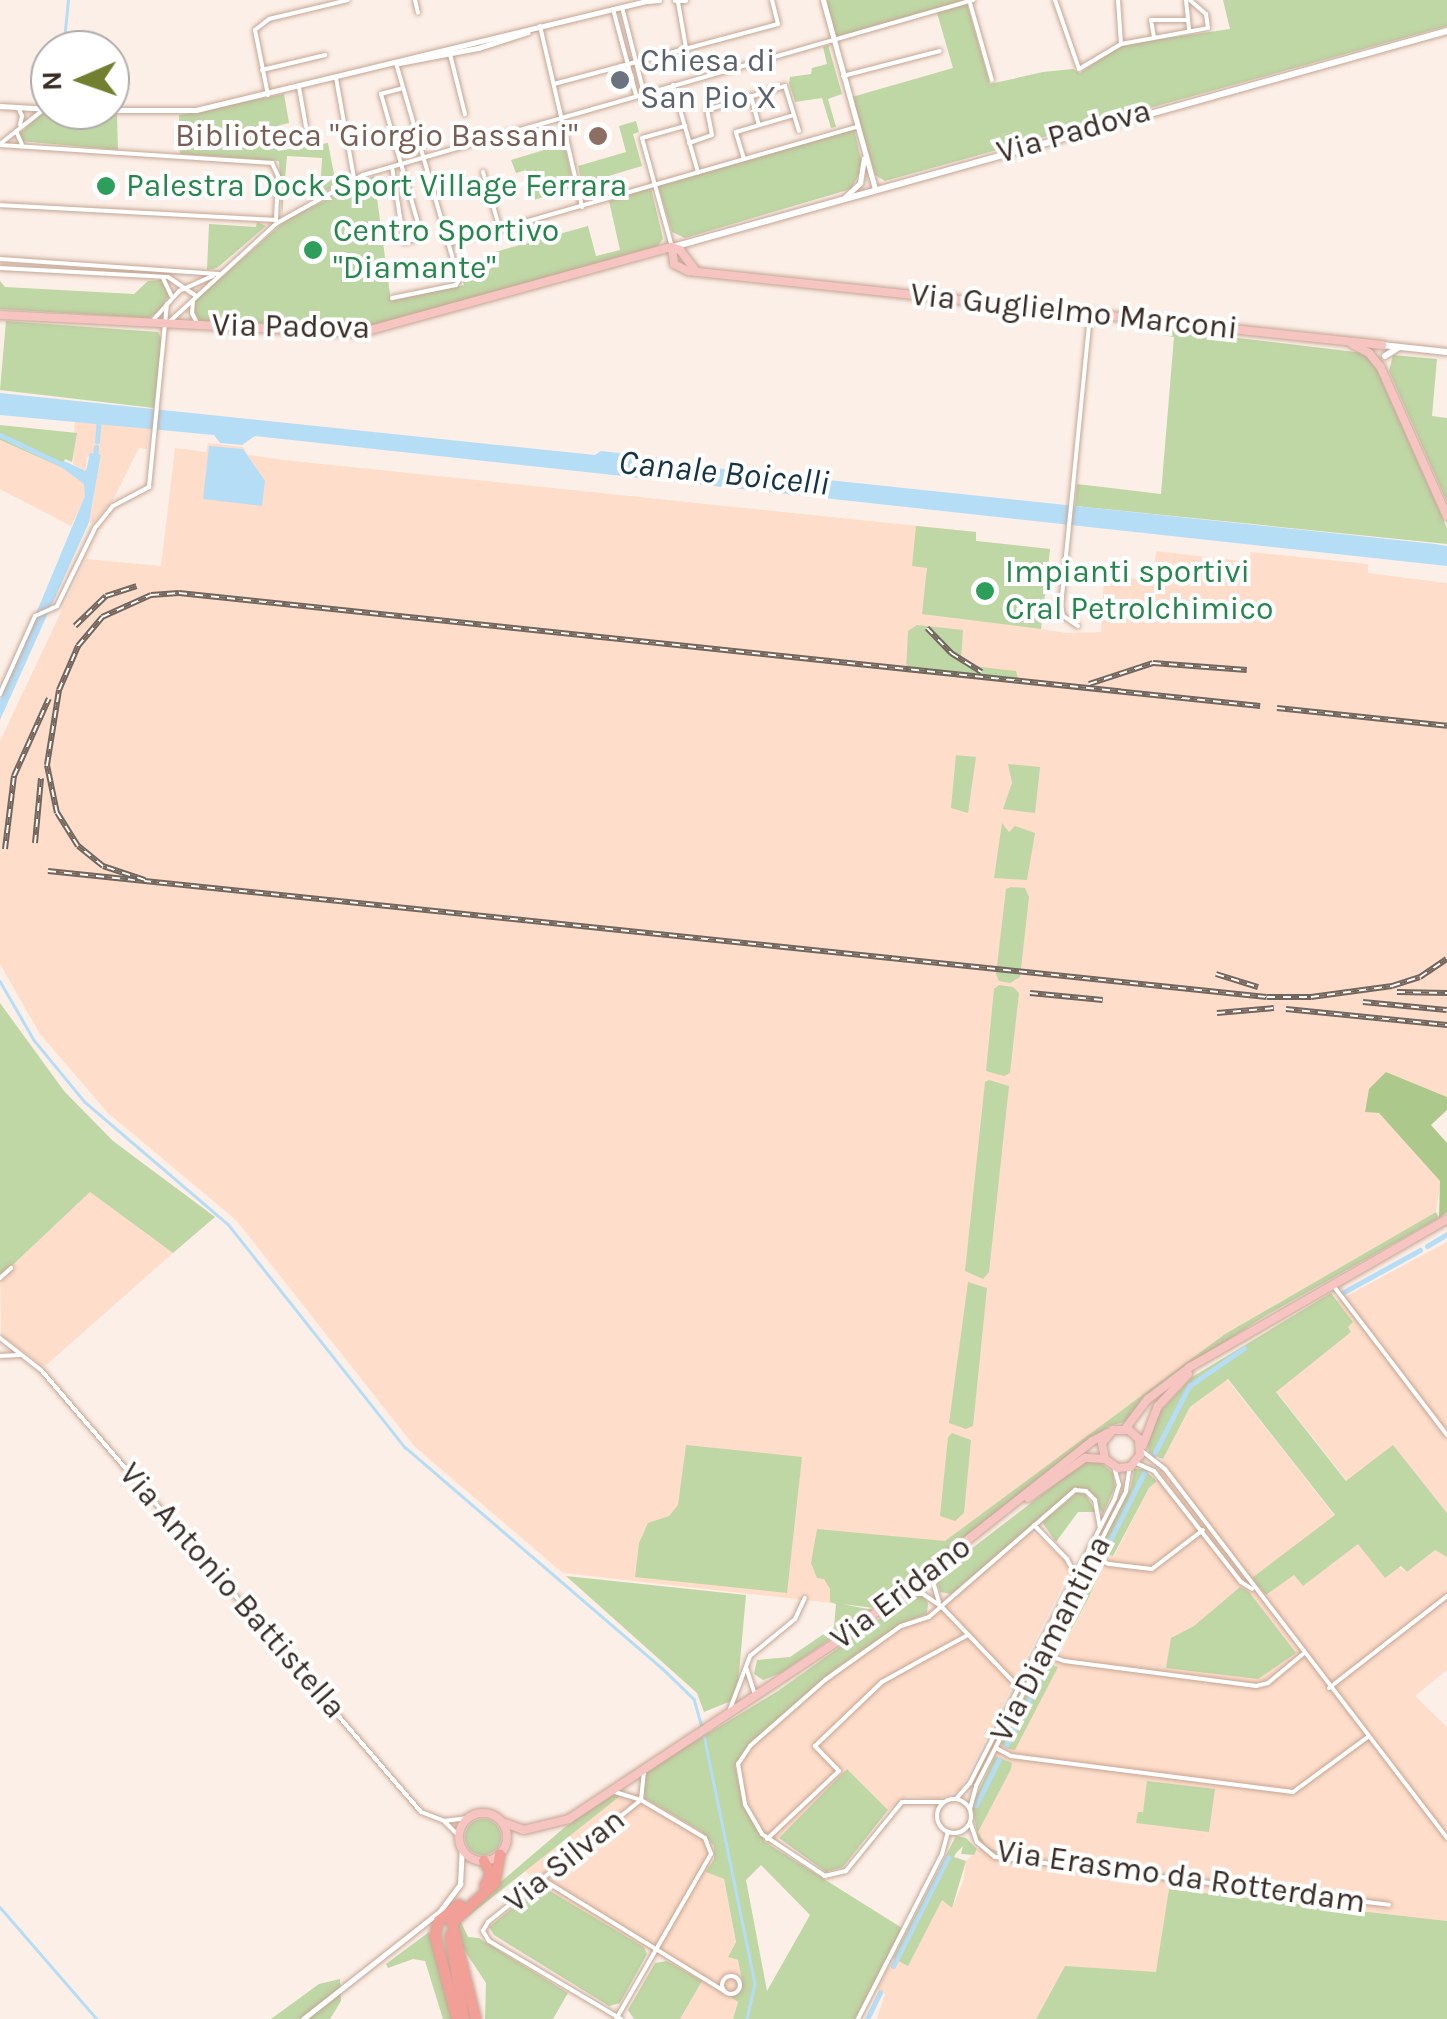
<!DOCTYPE html>
<html>
<head>
<meta charset="utf-8">
<style>
  body { margin:0 }
  #map { position:relative; width:1447px; height:2019px; overflow:hidden; background:#fcefe7; font-family:Karla,sans-serif }
  div>[style] { position:absolute }
  .built>* { inset:0; background:#fedecb }
  .green>* { inset:0; background:#bfd6a5 }
  .round { border-radius:50% }
  .forest>* { inset:0; background:#acc98b }
  .water>* { inset:0; background:#b6ddf6 }
  .stream>* { height:2.5px; margin:-1.25px; padding:0 1.25px; transform-origin:1.25px; border-radius:1.25px; background:#b6ddf6 }
  .canal>* { height:5px; margin:-2.5px; padding:0 2.5px; transform-origin:2.5px; border-radius:2.5px; background:#b6ddf6 }
  .roads { filter:drop-shadow(0 0 2px #c4a593) drop-shadow(0 0 2px #c4a593) }
  .minor>* { height:4px; margin:-2px; padding:0 2px; transform-origin:2px; border-radius:2px; background:#fff }
  .minor>.ring { margin:-2px; padding:0; box-sizing:content-box; background:none; border:4px solid #fff; border-radius:50% }
  .tertiary>* { height:5px; margin:-2.5px; padding:0 2.5px; transform-origin:2.5px; border-radius:2.5px; background:#fff }
  .secondary>* { height:6px; margin:-3px; padding:0 3px; transform-origin:3px; border-radius:3px; background:#fff }
  .primary>* { height:8px; margin:-4px; padding:0 4px; transform-origin:4px; border-radius:4px; background:#f7c5c1 }
  .primary>.ring { margin:-4px; padding:0; box-sizing:content-box; background:none; border:8px solid #f7c5c1; border-radius:50% }
  .motorway>* { height:10px; margin:-5px; padding:0 5px; transform-origin:5px; border-radius:5px; background:#f19f97 }
  .rail>* { height:6px; margin-top:-3px; transform-origin:0; background:repeating-linear-gradient(90deg,#fff 0 8px,#71655d 0 16px); box-sizing:border-box; border-block:2px solid #71655d }
  .dots>* { width:28px; height:28px; translate:-50% -50%; box-sizing:border-box; border:5px solid #fff; border-radius:50% }
  span { translate:-50% -50%; white-space:nowrap; text-align:center; line-height:1.15; -webkit-text-stroke:8px #fff; paint-order:stroke }
  .worship-label { font-size:32px; color:#5b616d }
  .left { translate:0 -50%; text-align:left }
  .street-label { font-size:32px; color:#382c25 }
  .education-label { font-size:32px; color:#785e54 }
  .right { translate:-100% -50%; text-align:right }
  .leisure-label { font-size:32px; color:#27864d }
  .water-label { font-size:35px; color:#153445; font-style:italic }
  .north { position:absolute; left:30px; top:30px; width:100px; height:100px; box-sizing:border-box; background:#fff; border:2px solid #afaba8; border-radius:50%; rotate:268deg; font-size:28px; font-weight:700; line-height:40px; text-align:center; color:#382c25 }
  .north::after { content:''; display:block; margin:auto; width:35px; height:45px; background:#70802f; clip-path:polygon(50% 0,100% 100%,50% 72%,0 100%) }
</style>
</head>
<body>
<div id="map">
  <div class="built">
    <div style="clip-path:polygon(75px 421px,149px 428px,147px 449px,139px 448px,113px 500px,92px 524px,89px 522px,101px 455px,87px 457px,86px 471px,73px 464px)"></div>
    <div style="clip-path:polygon(0 440px,60px 466px,85px 484px,86px 496px,71px 526px,0 489px)"></div>
    <div style="clip-path:polygon(208px 443px,243px 447px,248px 455px,284px 460px,976px 532px,976px 541px,1050px 549px,1041px 629px,1067px 633px,1101px 632px,1104px 576px,1135px 579px,1154px 568px,1156px 551px,1249px 562px,1251px 552px,1368px 564px,1368px 573px,1447px 583px,1447px 1097px,1386px 1072px,1366px 1112px,1379px 1113px,1441px 1181px,1436px 1212px,1225px 1334px,868px 1607px,563px 1573px,415px 1447px,236px 1220px,108px 1113px,40px 1034px,0 964px,0 741px,86px 559px,161px 566px,175px 448px,206px 452px)"></div>
    <div style="clip-path:polygon(90px 1192px,173px 1253px,44px 1367px,1px 1335px,0 1277px)"></div>
    <div style="clip-path:polygon(1447px 1242px,1447px 1513px,1393px 1446px,1347px 1481px,1276px 1391px,1351px 1332px,1348px 1326px,1353px 1322px,1337px 1301px)"></div>
    <div style="clip-path:polygon(1227px 1379px,1335px 1516px,1253px 1578px,1266px 1595px,1294px 1575px,1303px 1586px,1358px 1543px,1407px 1572px,1435px 1550px,1447px 1557px,1447px 1670px,1415px 1696px,1447px 1727px,1447px 1921px,1169px 1889px,1157px 1973px,1065px 1966px,1036px 2019px,877px 2019px,885px 1994px,877px 1989px,893px 1958px,908px 1965px,942px 1899px,952px 1908px,963px 1882px,966px 1861px,982px 1845px,978px 1828px,1012px 1763px,995px 1756px,1001px 1744px,1008px 1749px,1057px 1666px,1043px 1661px,1049px 1649px,1060px 1653px,1089px 1597px,1101px 1570px,1092px 1565px,1098px 1551px,1114px 1556px,1149px 1488px,1157px 1481px,1163px 1459px,1190px 1407px)"></div>
    <div style="clip-path:polygon(1028px 1528px,1064px 1560px,1069px 1573px,960px 1790px,939px 1799px,908px 1796px,888px 1810px,847px 1770px,779px 1838px,770px 1846px,765px 1842px,744px 1807px,736px 1770px,743px 1751px,838px 1667px,902px 1623px,923px 1616px)"></div>
    <div style="clip-path:polygon(624px 1793px,644px 1794px,701px 1831px,714px 1846px,709px 1870px,724px 1879px,736px 1942px,728px 1957px,738px 1960px,742px 1981px,739px 1992px,731px 1997px,738px 2002px,733px 2019px,680px 2019px,702px 1981px,545px 1888px,525px 1871px)"></div>
  </div>
  <div class="green">
    <div style="clip-path:polygon(826px 0,965px 0,836px 37px)"></div>
    <div style="clip-path:polygon(1223px 0,1447px 0,1447px 26px,885px 181px,875px 175px,852px 97px,953px 68px,937px 13px,967px 4px,990px 84px,1043px 72px,1073px 69px,1080px 73px,1121px 45px,1230px 29px)"></div>
    <div style="clip-path:polygon(828px 45px,842px 94px,828px 99px,836px 127px,831px 128px,822px 98px,795px 102px,789px 83px,790px 77px,811px 74px,812px 68px,827px 64px,823px 47px)"></div>
    <div style="clip-path:polygon(284px 94px,289px 123px,273px 127px,278px 151px,328px 143px,334px 174px,349px 173px,350px 178px,320px 194px,322px 158px,287px 156px,282px 216px,279px 161px,180px 154px,179px 115px)"></div>
    <div style="clip-path:polygon(43px 112px,117px 115px,118px 150px,20px 141px,18px 135px)"></div>
    <div style="clip-path:polygon(636px 121px,639px 132px,633px 134px,642px 166px,582px 184px,578px 166px,626px 152px,619px 126px)"></div>
    <div style="clip-path:polygon(854px 129px,863px 167px,851px 189px,685px 238px,672px 232px,658px 186px)"></div>
    <div style="clip-path:polygon(564px 144px,574px 187px,534px 200px,526px 170px,516px 173px,511px 160px)"></div>
    <div style="clip-path:polygon(374px 176px,391px 301px,464px 285px,461px 274px,487px 266px,484px 255px,588px 226px,596px 256px,620px 250px,609px 201px,651px 188px,663px 239px,658px 246px,368px 327px,198px 321px,193px 306px,197px 299px,286px 220px)"></div>
    <div style="clip-path:polygon(257px 222px,266px 226px,217px 268px,207px 270px,209px 224px,256px 227px)"></div>
    <div style="clip-path:polygon(161px 280px,169px 295px,160px 311px,148px 318px,0 309px,0 281px,5px 287px,134px 294px,148px 281px)"></div>
    <div style="clip-path:polygon(6px 321px,158px 332px,162px 340px,154px 408px,0 390px)"></div>
    <div style="clip-path:polygon(1154px 328px,1364px 353px,1377px 370px,1447px 528px,1447px 544px,1075px 506px,1077px 484px,1161px 494px,1174px 337px,1151px 333px)"></div>
    <div style="clip-path:polygon(1393px 355px,1437px 359px,1432px 416px,1447px 418px,1447px 502px,1389px 371px)"></div>
    <div style="clip-path:polygon(0 425px,77px 433px,72px 462px,65px 459px,61px 467px,0 440px)"></div>
    <div style="clip-path:polygon(916px 526px,976px 532px,976px 541px,1050px 549px,1041px 629px,922px 614px,927px 568px,912px 566px)"></div>
    <div style="clip-path:polygon(917px 625px,963px 630px,961px 659px,972px 666px,1016px 671px,1019px 681px,906px 672px,908px 631px)"></div>
    <div style="clip-path:polygon(956px 755px,976px 757px,968px 813px,951px 808px)"></div>
    <div style="clip-path:polygon(1008px 764px,1040px 767px,1035px 813px,1003px 809px,1012px 783px)"></div>
    <div style="clip-path:polygon(1002px 823px,1009px 832px,1015px 826px,1035px 833px,1027px 880px,994px 878px)"></div>
    <div style="clip-path:polygon(1011px 887px,1025px 888px,1029px 897px,1020px 977px,1010px 983px,999px 981px,996px 974px,1006px 889px)"></div>
    <div style="clip-path:polygon(999px 985px,1013px 987px,1019px 993px,1010px 1073px,1004px 1076px,986px 1071px,994px 989px)"></div>
    <div style="clip-path:polygon(0 1003px,64px 1091px,113px 1141px,215px 1217px,173px 1253px,90px 1192px,0 1277px)"></div>
    <div style="clip-path:polygon(989px 1080px,1009px 1086px,989px 1272px,983px 1279px,965px 1271px,985px 1082px)"></div>
    <div style="clip-path:polygon(1436px 1212px,1439px 1218px,1265px 1316px,1180px 1371px,1142px 1399px,1129px 1421px,1109px 1426px,875px 1608px,842px 1604px,873px 1610px,781px 1673px,763px 1680px,754px 1674px,757px 1660px,790px 1657px,834px 1627px,836px 1604px,830px 1602px,830px 1589px,824px 1579px,817px 1578px,811px 1563px,817px 1529px,945px 1541px,1225px 1334px)"></div>
    <div style="clip-path:polygon(968px 1282px,987px 1288px,973px 1426px,966px 1429px,949px 1423px)"></div>
    <div style="clip-path:polygon(1331px 1293px,1353px 1322px,1348px 1327px,1351px 1332px,1276px 1392px,1346px 1481px,1393px 1445px,1447px 1513px,1447px 1557px,1435px 1550px,1407px 1572px,1401px 1566px,1385px 1578px,1358px 1544px,1303px 1586px,1294px 1575px,1266px 1595px,1252px 1578px,1335px 1515px,1228px 1379px,1190px 1407px,1163px 1459px,1149px 1453px,1147px 1444px,1157px 1415px,1192px 1377px)"></div>
    <div style="clip-path:polygon(952px 1433px,971px 1440px,964px 1513px,955px 1521px,940px 1516px,948px 1437px)"></div>
    <div style="clip-path:polygon(686px 1445px,802px 1457px,787px 1593px,635px 1577px,639px 1543px,648px 1523px,669px 1516px,678px 1505px)"></div>
    <div style="clip-path:polygon(1087px 1460px,1099px 1461px,1113px 1473px,1115px 1487px,1103px 1514px,1089px 1491px,1076px 1488px,951px 1594px,940px 1592px,937px 1579px,945px 1569px)"></div>
    <div style="clip-path:polygon(1134px 1469px,1143px 1469px,1157px 1481px,1149px 1488px,1113px 1556px,1098px 1551px,1131px 1487px)"></div>
    <div style="clip-path:polygon(1078px 1492px,1086px 1495px,1096px 1512px,1078px 1512px,1056px 1542px,1042px 1522px)"></div>
    <div style="clip-path:polygon(1092px 1565px,1101px 1570px,1089px 1597px,1059px 1653px,1049px 1649px)"></div>
    <div style="clip-path:polygon(566px 1576px,746px 1595px,738px 1684px,731px 1701px,704px 1712px,697px 1693px)"></div>
    <div style="clip-path:polygon(1240px 1587px,1249px 1592px,1296px 1653px,1258px 1679px,1166px 1668px,1171px 1638px,1194px 1626px)"></div>
    <div style="clip-path:polygon(evenodd,922px 1595px,928px 1603px,927px 1614px,902px 1623px,838px 1667px,751px 1742px,735px 1766px,744px 1807px,765px 1842px,902px 1928px,855px 2019px,733px 2019px,738px 2002px,729px 1996px,739px 1992px,742px 1981px,738px 1960px,728px 1957px,736px 1942px,724px 1879px,706px 1872px,714px 1859px,714px 1846px,701px 1831px,646px 1799px,642px 1783px,646px 1771px,778px 1691px,907px 1599px,922px 1595px,761px 1865px,810px 1915px,767px 1991px,746px 1880px,761px 1865px)"></div>
    <div style="clip-path:polygon(1043px 1661px,1058px 1667px,1015px 1750px,1008px 1749px,1001px 1744px)"></div>
    <div style="clip-path:polygon(995px 1756px,1012px 1763px,1011px 1769px,978px 1832px,986px 1846px,1002px 1854px,989px 1851px,978px 1838px,972px 1805px)"></div>
    <div style="clip-path:polygon(847px 1769px,888px 1810px,843px 1867px,826px 1872px,779px 1838px)"></div>
    <div style="clip-path:polygon(1147px 1781px,1215px 1789px,1209px 1832px,1136px 1823px,1138px 1812px,1143px 1812px)"></div>
    <div style="clip-path:polygon(624px 1793px,461px 1922px,468px 1937px,479px 1938px,568px 1993px,553px 2019px,485px 2019px,486px 1983px,457px 1939px,455px 1921px,565px 1827px,611px 1795px)"></div>
    <div class="round" style="left:465px;top:1819px;width:36px;height:36px"></div>
    <div style="clip-path:polygon(956px 1836px,966px 1838px,977px 1849px,974px 1855px,961px 1854px,963px 1846px,956px 1853px,954px 1857px,966px 1861px,952px 1908px,942px 1900px,908px 1966px,893px 1958px)"></div>
    <div style="clip-path:polygon(545px 1888px,644px 1947px,647px 1954px,620px 2003px,609px 2006px,494px 1935px,489px 1927px,536px 1889px)"></div>
    <div style="clip-path:polygon(1169px 1889px,1447px 1921px,1447px 2019px,1036px 2019px,1065px 1966px,1156px 1972px)"></div>
    <div style="clip-path:polygon(429px 1932px,452px 2019px,443px 2019px,425px 1961px,413px 1959px,388px 1968px,386px 1964px)"></div>
    <div style="clip-path:polygon(667px 1961px,702px 1981px,680px 2019px,634px 2019px,628px 2010px,655px 1963px)"></div>
    <div style="clip-path:polygon(340px 1979px,341px 2001px,330px 2019px,271px 2019px,319px 1984px)"></div>
  </div>
  <div class="forest">
    <div style="clip-path:polygon(1386px 1072px,1447px 1097px,1447px 1110px,1431px 1125px,1447px 1143px,1447px 1212px,1439px 1218px,1440px 1181px,1379px 1113px,1365px 1112px,1369px 1089px)"></div>
  </div>
  <div class="water">
    <div style="clip-path:polygon(0 393px,595px 455px,601px 451px,663px 458px,667px 463px,1435px 544px,1447px 546px,1447px 566px,255px 436px,242px 445px,220px 443px,214px 435px,0 415px)"></div>
    <div style="clip-path:polygon(209px 446px,243px 449px,265px 481px,262px 506px,203px 499px)"></div>
    <div style="clip-path:polygon(90px 453px,101px 455px,89px 522px,0 720px,0 700px,85px 496px,84px 484px,61px 467px,64px 461px,86px 471px)"></div>
  </div>
  <div class="stream">
    <div style="left:63px;top:50px;width:50px;rotate:-84.3deg"></div>
    <div style="left:0;top:981px;width:68px;rotate:60deg"></div>
    <div style="left:34px;top:1040px;width:80px;rotate:50.6deg"></div>
    <div style="left:85px;top:1102px;width:188px;rotate:40.5deg"></div>
    <div style="left:228px;top:1224px;width:285px;rotate:51.6deg"></div>
    <div style="left:405px;top:1447px;width:339px;rotate:40.7deg"></div>
    <div style="left:662px;top:1668px;width:45px;rotate:44.1deg"></div>
    <div style="left:694px;top:1699px;width:29px;rotate:74deg"></div>
    <div style="left:704px;top:1735px;width:254px;rotate:78.4deg"></div>
    <div style="left:755px;top:1984px;width:36px;rotate:103deg"></div>
    <div style="left:0;top:1907px;width:148px;rotate:49.1deg"></div>
  </div>
  <div class="canal">
    <div style="left:0;top:435px;width:74px;rotate:25.5deg"></div>
    <div style="left:97px;top:441px;width:22px;rotate:-85deg"></div>
    <div style="left:95px;top:460px;width:13px;rotate:-86deg"></div>
    <div style="left:1427px;top:1246px;width:23px;rotate:-31deg"></div>
    <div style="left:1342px;top:1293px;width:89px;rotate:-28.9deg"></div>
    <div style="left:1153px;top:1456px;width:79px;rotate:-62.8deg"></div>
    <div style="left:1189px;top:1386px;width:67px;rotate:-34.6deg"></div>
    <div style="left:1104px;top:1552px;width:91px;rotate:-63.2deg"></div>
    <div style="left:1054px;top:1651px;width:93px;rotate:-63.2deg"></div>
    <div style="left:1006px;top:1745px;width:91px;rotate:-63.2deg"></div>
    <div style="left:976px;top:1805px;width:51px;rotate:-63.4deg"></div>
    <div style="left:893px;top:1966px;width:122px;rotate:-63.2deg"></div>
    <div style="left:867px;top:2019px;width:30px;rotate:-64deg"></div>
  </div>
  <div class="roads">
    <div class="minor">
      <div style="left:415px;top:0;width:13px;rotate:77deg"></div>
      <div style="left:1055px;top:0;width:73px;rotate:70.8deg"></div>
      <div style="left:1079px;top:69px;width:49px;rotate:-30.8deg"></div>
      <div style="left:1121px;top:44px;width:88px;rotate:-10.4deg"></div>
      <div style="left:1208px;top:28px;width:14px;rotate:-98deg"></div>
      <div style="left:1206px;top:14px;width:21px;rotate:-139deg"></div>
      <div style="left:1118px;top:0;width:44px;rotate:86.1deg"></div>
      <div style="left:1186px;top:0;width:30px;rotate:84deg"></div>
      <div style="left:678px;top:2px;width:47px;rotate:80.1deg"></div>
      <div style="left:970px;top:3px;width:80px;rotate:74.1deg"></div>
      <div style="left:622px;top:7px;width:89px;rotate:75.7deg"></div>
      <div style="left:613px;top:9px;width:89px;rotate:75deg"></div>
      <div style="left:540px;top:26px;width:186px;rotate:76.9deg"></div>
      <div style="left:1154px;top:37px;width:17px;rotate:-100deg"></div>
      <div style="left:1151px;top:20px;width:37px"></div>
      <div style="left:450px;top:54px;width:62px;rotate:76deg"></div>
      <div style="left:262px;top:70px;width:65px;rotate:-13.4deg"></div>
      <div style="left:843px;top:76px;width:100px;rotate:-14.5deg"></div>
      <div style="left:336px;top:78px;width:102px;rotate:79.8deg"></div>
      <div style="left:554px;top:84px;width:232px;rotate:-15deg"></div>
      <div style="left:778px;top:24px;width:25px;rotate:-104deg"></div>
      <div style="left:673px;top:85px;width:91px;rotate:74deg"></div>
      <div style="left:299px;top:87px;width:40px;rotate:80deg"></div>
      <div style="left:268px;top:95px;width:66px;rotate:-101.3deg"></div>
      <div style="left:255px;top:30px;width:18px;rotate:-38deg"></div>
      <div style="left:269px;top:19px;width:81px;rotate:-13.5deg"></div>
      <div style="left:751px;top:96px;width:30px;rotate:75deg"></div>
      <div style="left:18px;top:107px;width:10px;rotate:66deg"></div>
      <div style="left:22px;top:116px;width:9px;rotate:103deg"></div>
      <div style="left:16px;top:131px;width:17px;rotate:66deg"></div>
      <div style="left:689px;top:143px;width:24px;rotate:-19deg"></div>
      <div style="left:712px;top:135px;width:25px;rotate:-101deg"></div>
      <div style="left:707px;top:110px;width:82px;rotate:-17.1deg"></div>
      <div style="left:785px;top:86px;width:47px;rotate:72.7deg"></div>
      <div style="left:0;top:144px;width:55px;rotate:-38.3deg"></div>
      <div style="left:0;top:145px;width:273px;rotate:3.8deg"></div>
      <div style="left:272px;top:163px;width:14px;rotate:65deg"></div>
      <div style="left:278px;top:176px;width:44px;rotate:92.6deg"></div>
      <div style="left:744px;top:159px;width:28px;rotate:-107deg"></div>
      <div style="left:736px;top:132px;width:60px;rotate:-16.3deg"></div>
      <div style="left:392px;top:167px;width:76px;rotate:80.9deg"></div>
      <div style="left:404px;top:242px;width:19px;rotate:-16deg"></div>
      <div style="left:422px;top:237px;width:149px;rotate:-106deg"></div>
      <div style="left:381px;top:94px;width:23px;rotate:-15deg"></div>
      <div style="left:483px;top:172px;width:59px;rotate:73.4deg"></div>
      <div style="left:0;top:205px;width:275px;rotate:3.1deg"></div>
      <div style="left:448px;top:244px;width:425px;rotate:-16deg"></div>
      <div style="left:672px;top:247px;width:113px;rotate:-105.4deg"></div>
      <div style="left:642px;top:138px;width:45px;rotate:-15.6deg"></div>
      <div style="left:0;top:259px;width:219px;rotate:3.9deg"></div>
      <div style="left:0;top:268px;width:168px;rotate:3.1deg"></div>
      <div style="left:168px;top:277px;width:34px;rotate:34deg"></div>
      <div style="left:163px;top:278px;width:19px;rotate:65deg"></div>
      <div style="left:392px;top:298px;width:65px;rotate:-11.5deg"></div>
      <div style="left:456px;top:285px;width:6px;rotate:-59deg"></div>
      <div style="left:459px;top:280px;width:226px;rotate:-106.2deg"></div>
      <div style="left:193px;top:300px;width:13px;rotate:94deg"></div>
      <div style="left:192px;top:313px;width:11px;rotate:63deg"></div>
      <div style="left:154px;top:319px;width:38px;rotate:-48deg"></div>
      <div style="left:179px;top:291px;width:37px;rotate:-24deg"></div>
      <div style="left:167px;top:324px;width:149px;rotate:-42.6deg"></div>
      <div style="left:277px;top:223px;width:98px;rotate:-29.2deg"></div>
      <div style="left:363px;top:175px;width:635px;rotate:-16.01deg"></div>
      <div style="left:1078px;top:626px;width:18px;rotate:-146deg"></div>
      <div style="left:1063px;top:616px;width:10px;rotate:-101deg"></div>
      <div style="left:1061px;top:606px;width:292px;rotate:-84.3deg"></div>
      <div style="left:0;top:694px;width:85px;rotate:-65.8deg"></div>
      <div style="left:35px;top:616px;width:24px;rotate:-24deg"></div>
      <div style="left:57px;top:606px;width:87px;rotate:-64deg"></div>
      <div style="left:95px;top:528px;width:28px;rotate:-51deg"></div>
      <div style="left:113px;top:506px;width:41px;rotate:-27.8deg"></div>
      <div style="left:149px;top:487px;width:184px;rotate:-84.4deg"></div>
      <div style="left:0;top:1278px;width:15px;rotate:-42deg"></div>
      <div style="left:1332px;top:1284px;width:190px;rotate:52.7deg"></div>
      <div style="left:0;top:1338px;width:52px;rotate:38deg"></div>
      <div style="left:41px;top:1370px;width:583px;rotate:49.31deg"></div>
      <div style="left:421px;top:1812px;width:25px;rotate:21deg"></div>
      <div style="left:444px;top:1821px;width:24px;rotate:-7deg"></div>
      <div style="left:0;top:1356px;width:20px;rotate:-3deg"></div>
      <div style="left:1142px;top:1451px;width:29px;rotate:38deg"></div>
      <div style="left:1165px;top:1469px;width:464px;rotate:52.6deg"></div>
      <div style="left:1136px;top:1463px;width:20px;rotate:24deg"></div>
      <div style="left:1154px;top:1471px;width:141px;rotate:51.9deg"></div>
      <div style="left:1241px;top:1582px;width:13px;rotate:32deg"></div>
      <div style="left:1034px;top:1525px;width:47px;rotate:45.9deg"></div>
      <div style="left:1067px;top:1559px;width:18px;rotate:63deg"></div>
      <div style="left:1093px;top:1557px;width:17px;rotate:24deg"></div>
      <div style="left:1109px;top:1564px;width:43px;rotate:6.6deg"></div>
      <div style="left:1152px;top:1569px;width:64px;rotate:-37.4deg"></div>
      <div style="left:936px;top:1569px;width:16px;rotate:97deg"></div>
      <div style="left:934px;top:1585px;width:18px;rotate:74deg"></div>
      <div style="left:904px;top:1594px;width:19px"></div>
      <div style="left:923px;top:1594px;width:22px;rotate:34deg"></div>
      <div style="left:941px;top:1606px;width:113px;rotate:46.4deg"></div>
      <div style="left:1044px;top:1654px;width:21px;rotate:19deg"></div>
      <div style="left:1064px;top:1661px;width:194px;rotate:7.4deg"></div>
      <div style="left:1256px;top:1686px;width:12px;rotate:-14deg"></div>
      <div style="left:1268px;top:1683px;width:45px;rotate:-39.6deg"></div>
      <div style="left:916px;top:1663px;width:59px;rotate:-28.3deg"></div>
      <div style="left:746px;top:1667px;width:29px;rotate:72deg"></div>
      <div style="left:1329px;top:1688px;width:150px;rotate:-37.9deg"></div>
      <div style="left:730px;top:1709px;width:57px;rotate:-69.3deg"></div>
      <div style="left:750px;top:1656px;width:58px;rotate:-39.4deg"></div>
      <div style="left:795px;top:1619px;width:23px;rotate:-65deg"></div>
      <div style="left:996px;top:1748px;width:17px;rotate:28deg"></div>
      <div style="left:1011px;top:1756px;width:284px;rotate:7.3deg"></div>
      <div style="left:1293px;top:1792px;width:93px;rotate:-36.3deg"></div>
      <div style="left:615px;top:1792px;width:27px;rotate:17deg"></div>
      <div style="left:641px;top:1800px;width:74px;rotate:30.7deg"></div>
      <div style="left:705px;top:1838px;width:17px;rotate:69deg"></div>
      <div style="left:711px;top:1854px;width:190px;rotate:119.9deg"></div>
      <div class="ring" style="left:937px;top:1799px;width:30px;height:30px"></div>
      <div style="left:956px;top:1799px;width:21px;rotate:-49deg"></div>
      <div style="left:970px;top:1783px;width:320px;rotate:-63deg"></div>
      <div style="left:1115px;top:1498px;width:14px;rotate:-73deg"></div>
      <div style="left:1119px;top:1485px;width:16px;rotate:-105deg"></div>
      <div style="left:641px;top:1800px;width:30px;rotate:-84deg"></div>
      <div style="left:943px;top:1802px;width:41px;rotate:180deg"></div>
      <div style="left:902px;top:1802px;width:89px;rotate:129.1deg"></div>
      <div style="left:846px;top:1871px;width:22px;rotate:167deg"></div>
      <div style="left:825px;top:1876px;width:76px;rotate:-146.3deg"></div>
      <div style="left:762px;top:1834px;width:34px;rotate:-120deg"></div>
      <div style="left:745px;top:1804px;width:41px;rotate:-99.9deg"></div>
      <div style="left:738px;top:1764px;width:22px;rotate:-56deg"></div>
      <div style="left:750px;top:1746px;width:100px;rotate:-41.3deg"></div>
      <div style="left:825px;top:1680px;width:93px;rotate:-35.4deg"></div>
      <div style="left:901px;top:1626px;width:29px;rotate:-18deg"></div>
      <div style="left:929px;top:1617px;width:194px;rotate:-41deg"></div>
      <div style="left:1075px;top:1490px;width:11px;rotate:5deg"></div>
      <div style="left:1086px;top:1491px;width:13px;rotate:45deg"></div>
      <div style="left:1095px;top:1500px;width:27px;rotate:80deg"></div>
      <div style="left:970px;top:1809px;width:24px;rotate:-75deg"></div>
      <div style="left:976px;top:1786px;width:331px;rotate:-63deg"></div>
      <div style="left:1126px;top:1491px;width:24px;rotate:-81deg"></div>
      <div style="left:444px;top:1821px;width:21px;rotate:45deg"></div>
      <div style="left:970px;top:1822px;width:21px;rotate:71deg"></div>
      <div style="left:977px;top:1842px;width:23px;rotate:40deg"></div>
      <div style="left:995px;top:1857px;width:397px;rotate:6.9deg"></div>
      <div style="left:767px;top:1839px;width:99px;rotate:-43.4deg"></div>
      <div style="left:839px;top:1771px;width:35px;rotate:-134deg"></div>
      <div style="left:815px;top:1746px;width:93px;rotate:-43.7deg"></div>
      <div style="left:882px;top:1682px;width:37px;rotate:-29deg"></div>
      <div style="left:542px;top:1879px;width:214px;rotate:31.6deg"></div>
      <div class="ring" style="left:722px;top:1976px;width:14px;height:14px"></div>
      <div style="left:621px;top:2019px;width:153px;rotate:-149.4deg"></div>
      <div style="left:489px;top:1941px;width:12px;rotate:-121deg"></div>
      <div style="left:483px;top:1931px;width:10px;rotate:-61deg"></div>
      <div style="left:488px;top:1922px;width:196px;rotate:-38.6deg"></div>
      <div style="left:858px;top:2019px;width:185px;rotate:-63deg"></div>
      <div style="left:942px;top:1854px;width:23px;rotate:-75deg"></div>
    </div>
    <div class="tertiary">
      <div style="left:675px;top:0;width:10px"></div>
      <div style="left:823px;top:0;width:196px;rotate:74.6deg"></div>
      <div style="left:647px;top:1px;width:12px;rotate:-5deg"></div>
      <div style="left:399px;top:63px;width:80px;rotate:-10.8deg"></div>
      <div style="left:478px;top:48px;width:52px;rotate:-17.7deg"></div>
      <div style="left:0;top:106px;width:50px;rotate:3.4deg"></div>
      <div style="left:66px;top:110px;width:130px"></div>
      <div style="left:196px;top:110px;width:466px;rotate:-13.6deg"></div>
      <div style="left:845px;top:197px;width:21px;rotate:-43deg"></div>
      <div style="left:860px;top:183px;width:25px;rotate:-81deg"></div>
      <div style="left:303px;top:2019px;width:174px;rotate:-38.2deg"></div>
      <div style="left:440px;top:1911px;width:34px;rotate:-53deg"></div>
      <div style="left:460px;top:1884px;width:35px;rotate:-87deg"></div>
    </div>
    <div class="secondary">
      <div style="left:673px;top:247px;width:804px;rotate:-15.59deg"></div>
      <div style="left:1382px;top:345px;width:65px;rotate:6.1deg"></div>
      <div style="left:1385px;top:356px;width:15px;rotate:-32deg"></div>
    </div>
    <div class="primary">
      <div style="left:672px;top:247px;width:17px;rotate:83deg"></div>
      <div style="left:674px;top:264px;width:16px;rotate:27deg"></div>
      <div style="left:688px;top:271px;width:698px;rotate:6.09deg"></div>
      <div style="left:672px;top:247px;width:9px;rotate:21deg"></div>
      <div style="left:680px;top:250px;width:26px;rotate:53deg"></div>
      <div style="left:0;top:315px;width:359px;rotate:2.9deg"></div>
      <div style="left:359px;top:333px;width:325px;rotate:-15.4deg"></div>
      <div style="left:1352px;top:344px;width:19px;rotate:28deg"></div>
      <div style="left:1369px;top:353px;width:19px;rotate:51deg"></div>
      <div style="left:1381px;top:368px;width:162px;rotate:66deg"></div>
      <div style="left:1125px;top:1429px;width:38px;rotate:-53deg"></div>
      <div style="left:1148px;top:1399px;width:53px;rotate:-37.3deg"></div>
      <div style="left:1190px;top:1367px;width:297px;rotate:-29.9deg"></div>
      <div style="left:1143px;top:1445px;width:42px;rotate:-69deg"></div>
      <div style="left:1158px;top:1406px;width:44px;rotate:-46.8deg"></div>
      <div style="left:1028px;top:1498px;width:70px;rotate:-35.1deg"></div>
      <div style="left:1085px;top:1458px;width:20px;rotate:3deg"></div>
      <div style="left:1105px;top:1459px;width:16px;rotate:35deg"></div>
      <div style="left:1118px;top:1468px;width:12px;rotate:-5deg"></div>
      <div style="left:1130px;top:1467px;width:16px;rotate:-50deg"></div>
      <div style="left:1140px;top:1455px;width:16px;rotate:-94deg"></div>
      <div style="left:1139px;top:1439px;width:13px;rotate:-138deg"></div>
      <div style="left:1129px;top:1430px;width:16px;rotate:180deg"></div>
      <div style="left:1113px;top:1430px;width:17px;rotate:130deg"></div>
      <div style="left:1102px;top:1443px;width:16px;rotate:79deg"></div>
      <div class="ring" style="left:459px;top:1813px;width:40px;height:40px"></div>
      <div style="left:502px;top:1822px;width:23px;rotate:20deg"></div>
      <div style="left:524px;top:1830px;width:46px;rotate:-13.7deg"></div>
      <div style="left:569px;top:1819px;width:337px;rotate:-33.5deg"></div>
      <div style="left:850px;top:1633px;width:309px;rotate:-38.4deg"></div>
      <div style="left:1092px;top:1441px;width:18px;rotate:-27deg"></div>
    </div>
    <div class="motorway">
      <div style="left:484px;top:1861px;width:15px;rotate:62deg"></div>
      <div style="left:491px;top:1874px;width:13px;rotate:119deg"></div>
      <div style="left:450px;top:1936px;width:83px;rotate:80.3deg"></div>
      <div style="left:457px;top:2019px;width:87px;rotate:-104.7deg"></div>
      <div style="left:435px;top:1935px;width:15px;rotate:-74deg"></div>
      <div style="left:439px;top:1921px;width:26px;rotate:-39deg"></div>
      <div style="left:476px;top:2019px;width:99px;rotate:-104deg"></div>
      <div style="left:452px;top:1923px;width:59px;rotate:-42.9deg"></div>
      <div style="left:495px;top:1883px;width:29px;rotate:-80deg"></div>
    </div>
  </div>
  <div class="rail">
    <div style="left:75px;top:626px;width:43px;rotate:-44.1deg"></div>
    <div style="left:106px;top:596px;width:32px;rotate:-18deg"></div>
    <div style="left:927px;top:628px;width:35px;rotate:46deg"></div>
    <div style="left:951px;top:653px;width:36px;rotate:32deg"></div>
    <div style="left:1089px;top:684px;width:67px;rotate:-18.2deg"></div>
    <div style="left:1153px;top:663px;width:94px;rotate:4.3deg"></div>
    <div style="left:1277px;top:708px;width:171px;rotate:6deg"></div>
    <div style="left:35px;top:843px;width:65px;rotate:-84.7deg"></div>
    <div style="left:5px;top:849px;width:74px;rotate:-83deg"></div>
    <div style="left:14px;top:776px;width:85px;rotate:-65.8deg"></div>
    <div style="left:48px;top:871px;width:1225px;rotate:5.9deg"></div>
    <div style="left:1267px;top:997px;width:44px"></div>
    <div style="left:1311px;top:997px;width:82px;rotate:-7.7deg"></div>
    <div style="left:1392px;top:986px;width:29px;rotate:-18deg"></div>
    <div style="left:1420px;top:977px;width:32px;rotate:-34deg"></div>
    <div style="left:145px;top:880px;width:44px;rotate:-161.6deg"></div>
    <div style="left:103px;top:866px;width:32px;rotate:-141deg"></div>
    <div style="left:78px;top:846px;width:39px;rotate:-122deg"></div>
    <div style="left:57px;top:813px;width:49px;rotate:-101.8deg"></div>
    <div style="left:47px;top:765px;width:76px;rotate:-80.9deg"></div>
    <div style="left:59px;top:690px;width:48px;rotate:-66.6deg"></div>
    <div style="left:78px;top:646px;width:38px;rotate:-50deg"></div>
    <div style="left:102px;top:617px;width:54px;rotate:-24.2deg"></div>
    <div style="left:151px;top:595px;width:28px;rotate:-4deg"></div>
    <div style="left:179px;top:593px;width:1087px;rotate:5.97deg"></div>
    <div style="left:1216px;top:974px;width:44px;rotate:17.2deg"></div>
    <div style="left:1397px;top:992px;width:50px;rotate:1.1deg"></div>
    <div style="left:1030px;top:993px;width:73px;rotate:5.5deg"></div>
    <div style="left:1363px;top:1002px;width:84px;rotate:5.4deg"></div>
    <div style="left:1286px;top:1009px;width:162px;rotate:5.7deg"></div>
    <div style="left:1217px;top:1013px;width:57px;rotate:-5deg"></div>
  </div>
  <div class="dots">
    <div style="left:620px;top:80px;background:#6b7280"></div>
    <div style="left:598px;top:136px;background:#8d6e63"></div>
    <div style="left:106px;top:186px;background:#2e9e5b"></div>
    <div style="left:313px;top:250px;background:#2e9e5b"></div>
    <div style="left:985px;top:591px;background:#2e9e5b"></div>
  </div>
  <div class="worship-label">
    <span class="left" style="left:640px;top:80px">Chiesa di<br>San Pio X</span>
  </div>
  <div class="street-label">
    <span style="left:1074px;top:132px;rotate:-16deg">Via Padova</span>
    <span style="left:1074px;top:312px;rotate:6deg">Via Guglielmo Marconi</span>
    <span style="left:291px;top:327px;rotate:1deg">Via Padova</span>
    <span style="left:232px;top:1591px;rotate:49deg">Via Antonio Battistella</span>
    <span style="left:901px;top:1593px;rotate:-37deg">Via Eridano</span>
    <span style="left:1051px;top:1639px;rotate:-63deg">Via Diamantina</span>
    <span style="left:565px;top:1861px;rotate:-39deg">Via Silvan</span>
    <span style="left:1181px;top:1877px;rotate:8deg">Via Erasmo da Rotterdam</span>
  </div>
  <div class="education-label">
    <span class="right" style="left:578px;top:136px">Biblioteca "Giorgio Bassani"</span>
  </div>
  <div class="leisure-label">
    <span class="left" style="left:126px;top:186px">Palestra Dock Sport Village Ferrara</span>
    <span class="left" style="left:333px;top:250px">Centro Sportivo<br>"Diamante"</span>
    <span class="left" style="left:1005px;top:591px">Impianti sportivi<br>Cral Petrolchimico</span>
  </div>
  <div class="water-label">
    <span style="left:724px;top:473px;rotate:6deg">Canale Boicelli</span>
  </div>
  <div class="north">N</div>
</div>
</body>
</html>
